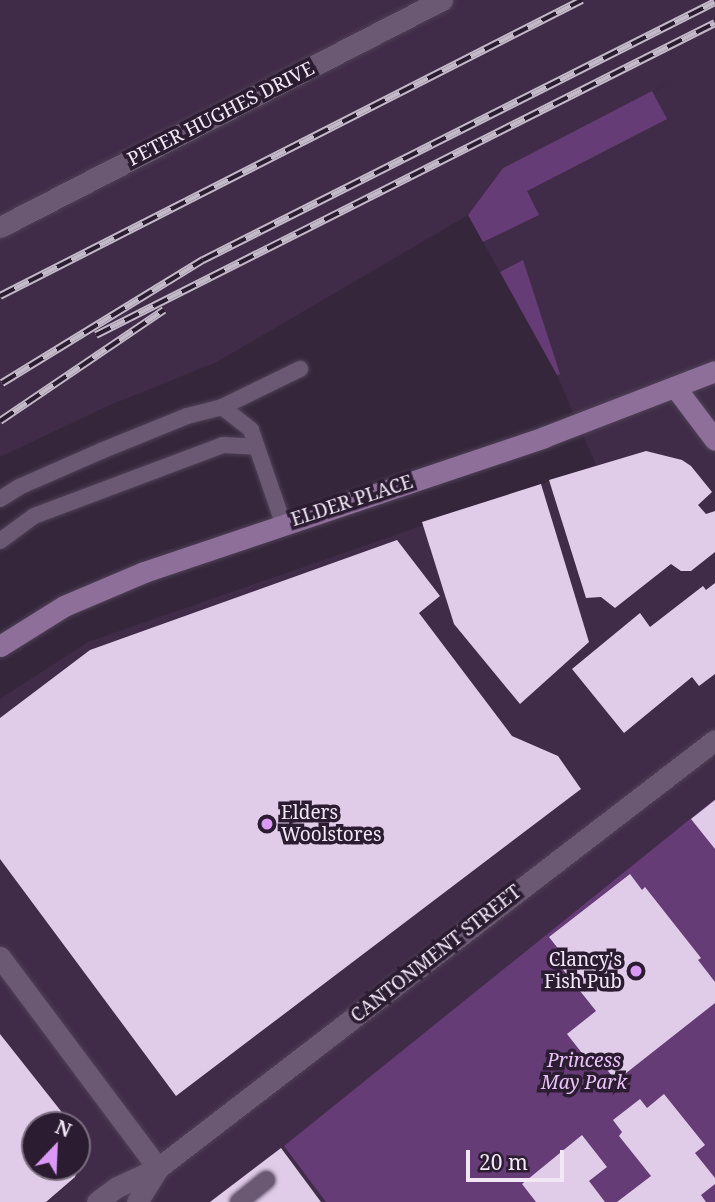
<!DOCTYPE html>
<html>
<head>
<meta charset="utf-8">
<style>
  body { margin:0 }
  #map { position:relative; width:715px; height:1202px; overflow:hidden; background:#35263c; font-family:"Noto Serif",serif }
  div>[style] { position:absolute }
  .built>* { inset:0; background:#402c48 }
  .green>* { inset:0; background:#663c76 }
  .building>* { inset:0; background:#e0cce8 }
  .roads { filter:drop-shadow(0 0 2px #4f4156) drop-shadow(0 0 2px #4f4156) }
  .lane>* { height:16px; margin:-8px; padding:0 8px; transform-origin:8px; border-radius:8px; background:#6b5873 }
  .street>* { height:21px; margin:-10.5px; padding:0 10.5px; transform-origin:10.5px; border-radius:10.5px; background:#6b5873 }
  .secondary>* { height:21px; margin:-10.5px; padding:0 10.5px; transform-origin:10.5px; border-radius:10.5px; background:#8e6f9a }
  .rail>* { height:8px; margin-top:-4px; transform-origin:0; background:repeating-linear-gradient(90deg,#2b1c31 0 16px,#c4b9c9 0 32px); box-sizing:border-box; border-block:2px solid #c4b9c9 }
  .dots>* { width:19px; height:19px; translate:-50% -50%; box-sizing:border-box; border:4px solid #2b1c31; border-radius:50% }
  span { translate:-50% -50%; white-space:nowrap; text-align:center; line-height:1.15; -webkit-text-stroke:7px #2b1c31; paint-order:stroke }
  .street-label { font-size:19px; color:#f1e7f5 }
  .poi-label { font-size:19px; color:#f1e7f5 }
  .left { translate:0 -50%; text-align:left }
  .right { translate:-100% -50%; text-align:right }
  .park-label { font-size:19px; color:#e9c3f8; font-style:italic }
  .north { position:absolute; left:21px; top:1111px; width:70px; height:70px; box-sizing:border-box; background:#2b1c31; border:2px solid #7a6d7f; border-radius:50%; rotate:23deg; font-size:19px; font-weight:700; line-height:28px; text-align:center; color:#f1e7f5 }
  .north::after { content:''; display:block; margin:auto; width:24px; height:32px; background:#db99f5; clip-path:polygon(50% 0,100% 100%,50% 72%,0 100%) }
  .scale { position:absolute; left:466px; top:1150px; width:98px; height:32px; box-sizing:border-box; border:4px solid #f1e7f5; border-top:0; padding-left:9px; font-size:21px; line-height:24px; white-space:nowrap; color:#f1e7f5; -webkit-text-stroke:5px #2b1c31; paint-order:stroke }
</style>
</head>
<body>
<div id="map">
  <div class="built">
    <div style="clip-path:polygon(evenodd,0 0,715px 0,715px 1202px,0 1202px,0 699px,88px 642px,596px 465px,557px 375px,470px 218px,505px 172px,678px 78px,503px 168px,468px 215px,217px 362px,110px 405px,0 457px,0 0,35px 1125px,77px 1125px,77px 1167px,35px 1167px,35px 1125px)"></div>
  </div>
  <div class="green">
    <div style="clip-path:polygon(652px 91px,667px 119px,527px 191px,539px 215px,483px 242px,468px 215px,503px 168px)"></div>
    <div style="clip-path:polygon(523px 260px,560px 374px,557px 375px,500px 272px)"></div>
    <div style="clip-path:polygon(715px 799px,715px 1202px,326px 1202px,284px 1146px)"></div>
  </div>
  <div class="building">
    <div style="clip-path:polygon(646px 451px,682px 460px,691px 466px,712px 492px,698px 505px,706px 514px,715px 511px,715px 552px,691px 571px,681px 571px,671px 564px,615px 608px,601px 597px,586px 598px,549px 480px)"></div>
    <div style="clip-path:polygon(541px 484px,589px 642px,520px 704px,454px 624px,422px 522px)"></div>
    <div style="clip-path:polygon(397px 540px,440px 596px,419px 613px,512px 736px,558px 756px,581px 789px,176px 1096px,0 859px,0 718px,90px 650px)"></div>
    <div style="clip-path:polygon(715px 583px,715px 674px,699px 686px,692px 677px,624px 733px,572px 669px,640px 613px,650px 627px,703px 586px,706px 590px)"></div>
    <div style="clip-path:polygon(715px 800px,715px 849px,691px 819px)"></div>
    <div style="clip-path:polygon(630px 874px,642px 890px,645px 887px,701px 958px,698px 960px,715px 982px,715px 1003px,616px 1081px,596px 1056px,589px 1062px,567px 1034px,596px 1011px,553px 957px,560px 951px,549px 937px)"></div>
    <div style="clip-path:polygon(0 1034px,72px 1125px,35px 1125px,35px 1167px,78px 1167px,75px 1177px,46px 1202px,0 1202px)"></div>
    <div style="clip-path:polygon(664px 1094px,705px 1145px,695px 1153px,715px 1178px,715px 1184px,701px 1195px,706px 1202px,617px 1202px,651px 1176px,619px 1136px,622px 1132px,613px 1120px,640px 1099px,647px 1108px)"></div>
    <div style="clip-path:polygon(77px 1132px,84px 1140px,78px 1165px,77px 1165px)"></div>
    <div style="clip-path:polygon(582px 1135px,607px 1167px,589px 1181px,605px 1202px,536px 1202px,522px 1184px)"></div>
    <div style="clip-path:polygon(281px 1148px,321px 1202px,210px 1202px)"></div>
  </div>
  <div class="roads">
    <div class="lane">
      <div style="left:222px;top:407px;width:87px;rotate:-26deg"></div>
      <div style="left:0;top:499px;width:22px;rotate:-32deg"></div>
      <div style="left:19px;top:487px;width:90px;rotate:-23.7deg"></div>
      <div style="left:101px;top:451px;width:93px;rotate:-22.1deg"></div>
      <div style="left:187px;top:416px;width:36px;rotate:-14deg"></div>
      <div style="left:222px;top:407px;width:37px;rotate:38deg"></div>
      <div style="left:251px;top:430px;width:98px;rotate:71deg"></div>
      <div style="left:0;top:541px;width:42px;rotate:-36.3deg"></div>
      <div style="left:34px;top:516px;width:202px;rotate:-20.6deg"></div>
      <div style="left:223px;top:445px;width:34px;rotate:3deg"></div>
      <div style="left:239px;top:1202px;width:35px;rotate:-39deg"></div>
    </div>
    <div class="street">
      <div style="left:0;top:227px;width:497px;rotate:-27.2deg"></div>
      <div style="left:0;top:957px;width:264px;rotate:53.2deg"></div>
      <div style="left:97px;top:1202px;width:25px;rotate:-37deg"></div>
      <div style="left:117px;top:1187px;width:45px;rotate:-24.9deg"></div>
      <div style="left:158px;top:1168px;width:702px;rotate:-37.54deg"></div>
      <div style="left:137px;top:1202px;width:40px;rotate:-58deg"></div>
    </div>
    <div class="secondary">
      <div style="left:675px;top:387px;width:66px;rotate:53deg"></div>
      <div style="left:0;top:646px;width:75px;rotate:-32deg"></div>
      <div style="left:64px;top:606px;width:87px;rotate:-23deg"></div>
      <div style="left:144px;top:572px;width:422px;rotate:-18.6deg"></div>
      <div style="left:544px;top:437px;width:183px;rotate:-21.1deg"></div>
    </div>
  </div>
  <div class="rail">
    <div style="left:0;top:296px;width:653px;rotate:-26.96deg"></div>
    <div style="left:96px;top:335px;width:693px;rotate:-26.75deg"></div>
    <div style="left:2px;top:383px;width:236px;rotate:-31.5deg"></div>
    <div style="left:203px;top:260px;width:573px;rotate:-26.74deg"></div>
    <div style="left:0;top:421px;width:198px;rotate:-34.1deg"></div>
  </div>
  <div class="dots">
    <div style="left:267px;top:824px;background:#db99f5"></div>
    <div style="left:636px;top:971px;background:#db99f5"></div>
  </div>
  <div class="street-label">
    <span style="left:221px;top:114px;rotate:-27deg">PETER HUGHES DRIVE</span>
    <span style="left:352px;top:501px;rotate:-18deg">ELDER PLACE</span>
    <span style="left:436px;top:954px;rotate:-38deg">CANTONMENT STREET</span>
  </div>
  <div class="poi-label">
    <span class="left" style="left:281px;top:824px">Elders<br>Woolstores</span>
    <span class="right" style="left:622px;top:971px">Clancy's<br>Fish Pub</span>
  </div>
  <div class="park-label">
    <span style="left:584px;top:1072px">Princess<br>May Park</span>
  </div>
  <div class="north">N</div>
  <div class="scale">20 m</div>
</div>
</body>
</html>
